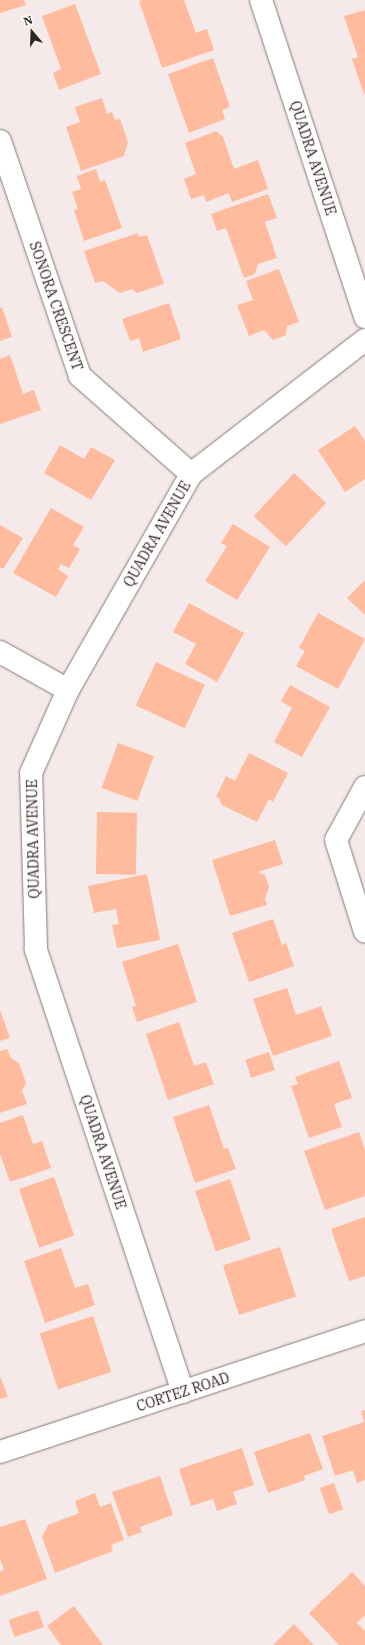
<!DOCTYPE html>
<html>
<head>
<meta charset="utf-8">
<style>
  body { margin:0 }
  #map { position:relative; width:365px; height:1645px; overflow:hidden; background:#f5eae9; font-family:"IBM Plex Serif",serif }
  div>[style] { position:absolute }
  .building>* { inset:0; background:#ffbb9e; transform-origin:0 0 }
  .roads { filter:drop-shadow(0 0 1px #827978) drop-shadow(0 0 1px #827978) }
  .minor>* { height:22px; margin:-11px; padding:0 11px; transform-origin:11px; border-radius:11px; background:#fff }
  span { translate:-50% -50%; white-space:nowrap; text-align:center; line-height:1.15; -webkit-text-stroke:3px #fef9f9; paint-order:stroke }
  .street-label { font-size:14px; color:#2a2626 }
  .north { position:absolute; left:12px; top:12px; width:40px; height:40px; -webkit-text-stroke:3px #fef9f9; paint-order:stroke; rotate:341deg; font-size:11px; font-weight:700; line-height:16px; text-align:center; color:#2a2626 }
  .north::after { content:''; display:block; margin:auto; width:14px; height:18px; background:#2a2626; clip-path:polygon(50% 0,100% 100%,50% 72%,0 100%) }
</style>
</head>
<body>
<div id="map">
  <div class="building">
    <div style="clip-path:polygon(0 0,24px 0,26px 5px,0 13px)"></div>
    <div style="clip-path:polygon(143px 0,184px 0,196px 33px,207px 29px,214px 50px,162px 68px,139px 1px)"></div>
    <div style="clip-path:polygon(75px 4px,101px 74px,59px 90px,53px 73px,61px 69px,42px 16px)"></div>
    <div style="clip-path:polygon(365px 10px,365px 94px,364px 94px,352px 59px,358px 57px,344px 16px)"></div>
    <div style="clip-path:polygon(213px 58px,230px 107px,222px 110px,225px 119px,189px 133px,168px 74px)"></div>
    <div style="clip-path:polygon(102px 98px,107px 114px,112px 112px,115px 120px,120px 119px,128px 142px,124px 156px,81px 171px,66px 127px,80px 122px,75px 107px)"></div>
    <div style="clip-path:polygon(216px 131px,223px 137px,234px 169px,258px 160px,268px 189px,232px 202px,229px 193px,206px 202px,204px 195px,191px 199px,184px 179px,196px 174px,185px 143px)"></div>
    <div style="clip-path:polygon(96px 169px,100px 182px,105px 180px,122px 228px,84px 241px,74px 210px,78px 209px,72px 192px,81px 189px,77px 176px)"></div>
    <div style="clip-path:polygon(268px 194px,277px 218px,265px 222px,277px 258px,258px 264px,255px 274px,244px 278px,226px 228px,217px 231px,211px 214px)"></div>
    <div style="clip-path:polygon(138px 233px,139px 237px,147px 235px,164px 284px,137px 293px,132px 289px,120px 293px,103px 281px,95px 283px,84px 251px)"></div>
    <div style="clip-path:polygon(279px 269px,299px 322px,287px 326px,286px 335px,273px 340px,264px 330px,249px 336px,237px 305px,253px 300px,246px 281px)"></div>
    <div style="clip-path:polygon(169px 303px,181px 339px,143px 352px,139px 338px,130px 341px,122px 319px)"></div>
    <div style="clip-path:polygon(2px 307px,12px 337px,0 341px,0 308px)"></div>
    <div style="clip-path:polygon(10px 355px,23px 394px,34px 390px,41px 410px,0 424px,0 359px)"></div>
    <div style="clip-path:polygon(355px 426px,365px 441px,365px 479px,345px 492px,318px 450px)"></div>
    <div style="clip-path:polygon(60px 445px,84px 459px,91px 447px,115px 460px,91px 500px,44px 473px)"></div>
    <div style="left:294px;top:473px;width:44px;height:59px;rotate:43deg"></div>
    <div style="clip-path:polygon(51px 508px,84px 527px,73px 545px,80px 549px,69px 568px,61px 564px,58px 569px,68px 576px,56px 597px,13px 573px)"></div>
    <div style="clip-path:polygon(233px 524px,270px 547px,237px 600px,205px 581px,227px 546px,221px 543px)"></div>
    <div style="clip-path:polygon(0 525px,23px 538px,3px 569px,0 567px)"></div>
    <div style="clip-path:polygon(365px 580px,365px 615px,347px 598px)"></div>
    <div style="clip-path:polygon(189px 603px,244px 633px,217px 682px,185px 664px,196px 644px,173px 632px)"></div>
    <div style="clip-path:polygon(318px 613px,365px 639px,338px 689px,296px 666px,305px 651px,299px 648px)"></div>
    <div style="left:156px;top:662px;width:54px;height:48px;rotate:25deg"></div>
    <div style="clip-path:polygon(290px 685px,330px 707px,302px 757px,274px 742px,292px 708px,281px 701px)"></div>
    <div style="left:118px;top:743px;width:38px;height:48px;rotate:20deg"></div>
    <div style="clip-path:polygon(249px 753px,288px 773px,273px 802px,269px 799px,257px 822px,222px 805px,219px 798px,216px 797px,226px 776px,235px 781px)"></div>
    <div style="left:97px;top:812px;width:40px;height:62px;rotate:1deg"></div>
    <div style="clip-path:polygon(275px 840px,283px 864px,258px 872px,265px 875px,269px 887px,265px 899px,267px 905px,230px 916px,212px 860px)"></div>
    <div style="clip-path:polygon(147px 874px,160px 940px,117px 948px,112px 925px,119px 924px,116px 909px,94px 913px,88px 886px)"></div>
    <div style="clip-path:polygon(273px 919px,282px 945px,286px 943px,294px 966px,249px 982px,232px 933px)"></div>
    <div style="clip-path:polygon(178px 944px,197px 1002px,137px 1022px,132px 1007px,136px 1006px,122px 962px)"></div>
    <div style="clip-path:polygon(287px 988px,296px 1015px,321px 1006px,332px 1036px,273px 1056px,253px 999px)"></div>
    <div style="clip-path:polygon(0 1010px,10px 1038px,0 1041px)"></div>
    <div style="clip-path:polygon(179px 1022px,194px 1066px,206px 1062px,214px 1084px,168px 1100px,146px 1034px)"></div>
    <div style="clip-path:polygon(7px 1049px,11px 1058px,19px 1063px,26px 1083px,22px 1090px,27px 1104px,0 1113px,0 1051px)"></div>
    <div style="left:269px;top:1052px;width:19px;height:25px;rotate:72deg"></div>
    <div style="clip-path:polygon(339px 1061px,352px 1098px,334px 1104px,342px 1127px,309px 1138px,291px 1086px,298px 1084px,295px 1077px)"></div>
    <div style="clip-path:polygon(209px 1105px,224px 1149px,228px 1148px,236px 1169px,195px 1183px,173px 1117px)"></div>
    <div style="clip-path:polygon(23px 1115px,33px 1144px,42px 1141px,51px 1168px,10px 1182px,0 1154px,0 1123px)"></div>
    <div style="clip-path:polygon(359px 1132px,365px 1150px,365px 1196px,325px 1210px,304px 1151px)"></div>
    <div style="left:54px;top:1177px;width:62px;height:37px;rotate:71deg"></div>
    <div style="left:230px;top:1179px;width:64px;height:37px;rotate:71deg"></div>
    <div style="clip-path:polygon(365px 1217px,365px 1276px,349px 1281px,331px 1229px)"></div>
    <div style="left:280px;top:1247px;width:52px;height:60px;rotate:72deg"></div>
    <div style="clip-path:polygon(61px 1248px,75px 1288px,88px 1284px,95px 1305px,45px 1323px,24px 1261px)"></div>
    <div style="left:93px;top:1316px;width:59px;height:56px;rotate:72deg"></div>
    <div style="clip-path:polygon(0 1376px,8px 1397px,0 1399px)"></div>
    <div style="clip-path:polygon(365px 1410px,365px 1480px,357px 1483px,353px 1470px,335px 1476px,322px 1436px,364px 1422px,361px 1411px)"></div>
    <div style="clip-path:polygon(310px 1433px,323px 1469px,304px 1476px,305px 1480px,268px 1493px,254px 1452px)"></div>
    <div style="clip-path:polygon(242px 1448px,254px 1485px,233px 1492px,237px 1504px,217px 1511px,213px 1499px,191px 1506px,179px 1469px)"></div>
    <div style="clip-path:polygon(160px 1476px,173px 1515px,140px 1527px,142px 1532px,128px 1537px,112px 1492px)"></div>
    <div style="left:334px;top:1483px;width:28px;height:15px;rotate:71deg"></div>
    <div style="clip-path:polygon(95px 1493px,100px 1507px,111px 1503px,124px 1540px,111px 1545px,113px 1551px,55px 1573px,42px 1537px,48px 1525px,79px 1513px,75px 1501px)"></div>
    <div style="clip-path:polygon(25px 1519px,47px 1579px,0 1596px,0 1571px,4px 1570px,0 1559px,0 1527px)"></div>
    <div style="clip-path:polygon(352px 1572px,365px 1586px,365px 1617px,364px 1616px,357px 1623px,365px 1631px,365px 1645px,339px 1645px,309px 1613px)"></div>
    <div style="clip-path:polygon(74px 1606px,103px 1645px,61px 1645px,47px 1626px)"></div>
    <div style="left:38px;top:1610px;width:18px;height:31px;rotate:71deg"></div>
    <div style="clip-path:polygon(294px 1624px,314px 1645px,273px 1645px)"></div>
  </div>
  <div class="roads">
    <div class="minor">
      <div style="left:261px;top:0;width:334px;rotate:71.8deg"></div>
      <div style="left:0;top:141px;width:248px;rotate:71.2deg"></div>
      <div style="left:80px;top:376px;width:148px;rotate:41.4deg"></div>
      <div style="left:0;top:652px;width:78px;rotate:29.2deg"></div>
      <div style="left:365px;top:787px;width:60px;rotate:118.7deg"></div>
      <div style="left:336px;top:840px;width:96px;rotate:72.5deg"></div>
      <div style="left:183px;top:1392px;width:467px;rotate:-108.4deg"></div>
      <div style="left:36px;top:949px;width:176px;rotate:-91.6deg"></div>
      <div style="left:31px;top:773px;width:91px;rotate:-66deg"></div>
      <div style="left:68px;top:690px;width:249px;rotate:-60.3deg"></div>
      <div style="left:191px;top:474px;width:220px;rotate:-37.6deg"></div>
      <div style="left:0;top:1452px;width:385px;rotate:-18.3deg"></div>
    </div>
  </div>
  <div class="street-label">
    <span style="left:313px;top:158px;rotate:72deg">QUADRA AVENUE</span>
    <span style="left:56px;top:306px;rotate:71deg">SONORA CRESCENT</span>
    <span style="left:157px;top:534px;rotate:-60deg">QUADRA AVENUE</span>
    <span style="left:33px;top:839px;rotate:-91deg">QUADRA AVENUE</span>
    <span style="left:103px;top:1152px;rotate:72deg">QUADRA AVENUE</span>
    <span style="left:183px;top:1392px;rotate:-18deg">CORTEZ ROAD</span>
  </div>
  <div class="north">N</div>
</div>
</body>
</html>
